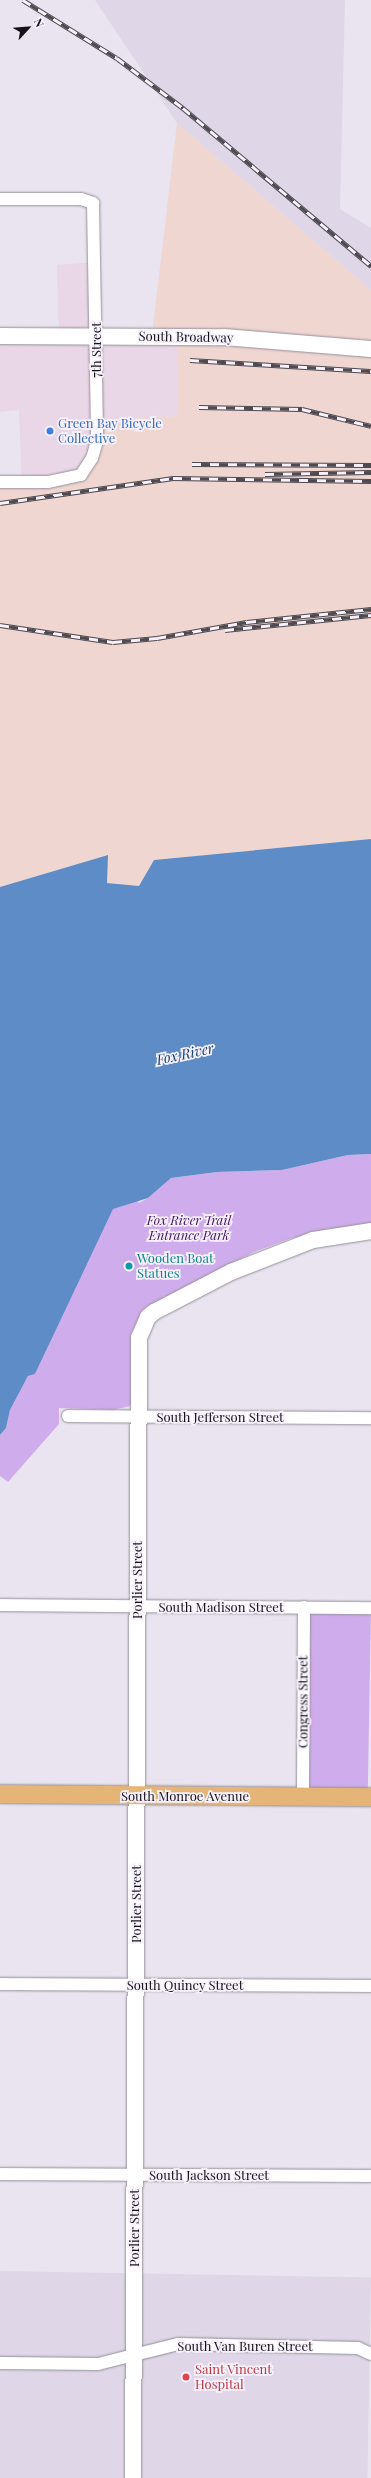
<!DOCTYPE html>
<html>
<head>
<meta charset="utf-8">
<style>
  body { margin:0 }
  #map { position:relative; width:371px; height:2478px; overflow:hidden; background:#e9e4ef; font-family:"Playfair Display",serif }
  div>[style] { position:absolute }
  .commercial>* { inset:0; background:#e9d6e6 }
  .industrial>* { inset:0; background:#f0d6d1 }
  .built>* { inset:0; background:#dfd6e8; transform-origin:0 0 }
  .green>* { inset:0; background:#cfaded; transform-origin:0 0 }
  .water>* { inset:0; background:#5e8cc7 }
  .roads { filter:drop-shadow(0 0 1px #948f99) drop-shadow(0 0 1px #948f99) }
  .street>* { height:12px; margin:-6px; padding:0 6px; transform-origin:6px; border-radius:6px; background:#fff }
  .secondary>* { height:16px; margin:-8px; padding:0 8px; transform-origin:8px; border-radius:8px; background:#fff }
  .primary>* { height:18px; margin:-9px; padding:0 9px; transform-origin:9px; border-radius:9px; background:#e5b577 }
  .rail>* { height:4.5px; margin-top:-2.25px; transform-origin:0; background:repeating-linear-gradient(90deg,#f7f1fc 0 9px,#4d4a50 0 18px); box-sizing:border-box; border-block:1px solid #4d4a50 }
  .dots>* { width:11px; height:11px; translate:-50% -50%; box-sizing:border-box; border:2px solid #f7f1fc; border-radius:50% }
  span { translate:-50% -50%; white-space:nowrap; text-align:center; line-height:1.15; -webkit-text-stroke:3.5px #f7f1fc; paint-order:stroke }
  .street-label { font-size:13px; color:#151317 }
  .shop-label { font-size:13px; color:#366cbe }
  .left { translate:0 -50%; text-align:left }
  .park-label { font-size:13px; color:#431262; font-style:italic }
  .culture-label { font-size:13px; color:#0d838f }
  .health-label { font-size:13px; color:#be3a42 }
  .water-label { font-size:14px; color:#0f3d74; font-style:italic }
  .north { position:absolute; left:8px; top:8px; width:40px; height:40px; -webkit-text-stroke:3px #f7f1fc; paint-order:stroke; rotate:64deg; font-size:11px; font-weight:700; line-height:16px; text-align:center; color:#151317 }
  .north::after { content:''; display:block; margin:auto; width:14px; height:18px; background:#151317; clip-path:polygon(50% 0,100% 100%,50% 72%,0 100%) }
</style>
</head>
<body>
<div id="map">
  <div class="commercial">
    <div style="clip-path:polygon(96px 262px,97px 336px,178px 336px,178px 416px,97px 421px,81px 475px,22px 482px,19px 410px,0 412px,0 336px,59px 336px,57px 265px)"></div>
  </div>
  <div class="industrial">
    <div style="clip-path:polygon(177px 123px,371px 290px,371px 839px,154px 860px,139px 886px,107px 883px,107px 855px,0 887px,0 482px,81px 475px,97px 421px,178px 416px,178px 336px,152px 335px)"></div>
  </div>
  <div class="built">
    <div style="clip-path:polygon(95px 0,345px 0,340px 209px,371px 228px,371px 290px,177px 123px)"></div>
    <div style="left:0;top:2271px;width:371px;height:207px;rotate:1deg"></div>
  </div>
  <div class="green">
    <div style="clip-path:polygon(116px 1150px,139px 1203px,148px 1198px,171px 1178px,217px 1172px,282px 1170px,348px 1155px,371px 1154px,371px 1223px,292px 1238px,254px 1252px,146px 1307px,131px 1333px,133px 1400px,130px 1406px,113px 1410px,59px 1408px,59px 1424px,8px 1482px,0 1476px,0 1435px,6px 1428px,10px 1410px,28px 1376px,35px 1374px,48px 1346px)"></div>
    <div style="left:304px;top:1607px;width:67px;height:190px;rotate:1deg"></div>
  </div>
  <div class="water">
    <div style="clip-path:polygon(371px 839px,371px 1154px,348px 1155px,282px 1170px,217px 1172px,171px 1178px,148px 1198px,113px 1209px,35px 1374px,28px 1376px,10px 1410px,6px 1428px,0 1435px,0 887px,108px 855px,107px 883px,139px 886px,154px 860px)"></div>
  </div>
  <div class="roads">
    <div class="street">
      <div style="left:0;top:199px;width:81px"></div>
      <div style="left:81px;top:199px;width:13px;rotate:18deg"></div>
      <div style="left:93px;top:203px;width:238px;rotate:89deg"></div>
      <div style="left:97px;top:441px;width:18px;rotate:106deg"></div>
      <div style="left:92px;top:458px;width:20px;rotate:123deg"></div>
      <div style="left:81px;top:475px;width:34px;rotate:168deg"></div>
      <div style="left:48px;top:482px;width:48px;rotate:180deg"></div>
      <div style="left:68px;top:1416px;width:303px;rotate:0.4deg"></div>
      <div style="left:0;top:1605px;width:371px;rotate:0.5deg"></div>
      <div style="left:303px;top:1797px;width:190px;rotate:-89.7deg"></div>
      <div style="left:0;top:1984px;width:371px;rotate:0.3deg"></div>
      <div style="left:0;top:2174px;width:371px;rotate:0.3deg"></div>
      <div style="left:0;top:2363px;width:98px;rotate:0.6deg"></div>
      <div style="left:98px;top:2364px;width:82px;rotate:-14deg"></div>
      <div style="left:178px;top:2344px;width:180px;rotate:1.3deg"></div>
      <div style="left:358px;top:2348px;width:14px;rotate:25deg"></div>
    </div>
    <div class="secondary">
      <div style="left:0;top:336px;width:224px;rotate:0.3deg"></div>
      <div style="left:224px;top:337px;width:147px;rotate:4.7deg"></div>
      <div style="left:133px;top:2478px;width:1140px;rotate:-89.7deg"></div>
      <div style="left:139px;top:1338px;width:23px;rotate:-67deg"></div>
      <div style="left:148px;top:1317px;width:8px;rotate:-40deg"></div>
      <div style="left:154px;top:1312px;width:87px;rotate:-27.5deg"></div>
      <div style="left:231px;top:1272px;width:88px;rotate:-21.3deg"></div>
      <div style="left:313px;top:1240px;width:59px;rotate:-8.8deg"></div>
    </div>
    <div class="primary">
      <div style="left:0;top:1794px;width:371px;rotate:0.5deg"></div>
    </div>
  </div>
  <div class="rail">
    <div style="left:23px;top:0;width:110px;rotate:31.7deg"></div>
    <div style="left:117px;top:58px;width:83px;rotate:37.1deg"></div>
    <div style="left:183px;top:108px;width:246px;rotate:40deg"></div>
    <div style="left:190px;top:360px;width:181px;rotate:3.5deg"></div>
    <div style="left:199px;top:407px;width:103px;rotate:1.1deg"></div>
    <div style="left:302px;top:409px;width:71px;rotate:13.8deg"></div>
    <div style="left:192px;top:464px;width:179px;rotate:0.3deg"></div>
    <div style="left:265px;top:474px;width:106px;rotate:-1.1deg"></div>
    <div style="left:0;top:503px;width:175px;rotate:-8.2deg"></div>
    <div style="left:173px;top:478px;width:198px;rotate:0.9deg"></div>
    <div style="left:0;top:625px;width:114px;rotate:8.6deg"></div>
    <div style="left:113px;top:642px;width:44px;rotate:-5.2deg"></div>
    <div style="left:157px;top:638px;width:91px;rotate:-10.1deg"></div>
    <div style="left:247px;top:622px;width:125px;rotate:-6deg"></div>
    <div style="left:225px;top:630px;width:147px;rotate:-5.9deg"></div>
  </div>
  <div class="dots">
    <div style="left:50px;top:431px;background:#3f7fe0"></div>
    <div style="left:129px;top:1266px;background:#0f9aa8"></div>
    <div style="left:186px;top:2377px;background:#e0444e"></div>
  </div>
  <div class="street-label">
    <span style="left:186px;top:337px;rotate:1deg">South Broadway</span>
    <span style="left:96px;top:350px;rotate:-90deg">7th Street</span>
    <span style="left:220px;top:1417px">South Jefferson Street</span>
    <span style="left:137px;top:1580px;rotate:-90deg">Porlier Street</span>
    <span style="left:221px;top:1607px">South Madison Street</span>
    <span style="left:303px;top:1702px;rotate:-90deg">Congress Street</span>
    <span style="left:185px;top:1796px">South Monroe Avenue</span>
    <span style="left:136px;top:1904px;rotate:-90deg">Porlier Street</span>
    <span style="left:185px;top:1985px">South Quincy Street</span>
    <span style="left:209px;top:2175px">South Jackson Street</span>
    <span style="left:134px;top:2228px;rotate:-90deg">Porlier Street</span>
    <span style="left:245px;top:2346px">South Van Buren Street</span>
  </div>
  <div class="shop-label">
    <span class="left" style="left:58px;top:431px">Green Bay Bicycle<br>Collective</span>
  </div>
  <div class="park-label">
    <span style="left:189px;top:1228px">Fox River Trail<br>Entrance Park</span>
  </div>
  <div class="culture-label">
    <span class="left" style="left:137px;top:1266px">Wooden Boat<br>Statues</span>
  </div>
  <div class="health-label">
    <span class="left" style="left:195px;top:2377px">Saint Vincent<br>Hospital</span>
  </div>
  <div class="water-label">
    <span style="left:185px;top:1054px;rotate:-12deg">Fox River</span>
  </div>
  <div class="north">N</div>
</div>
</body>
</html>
